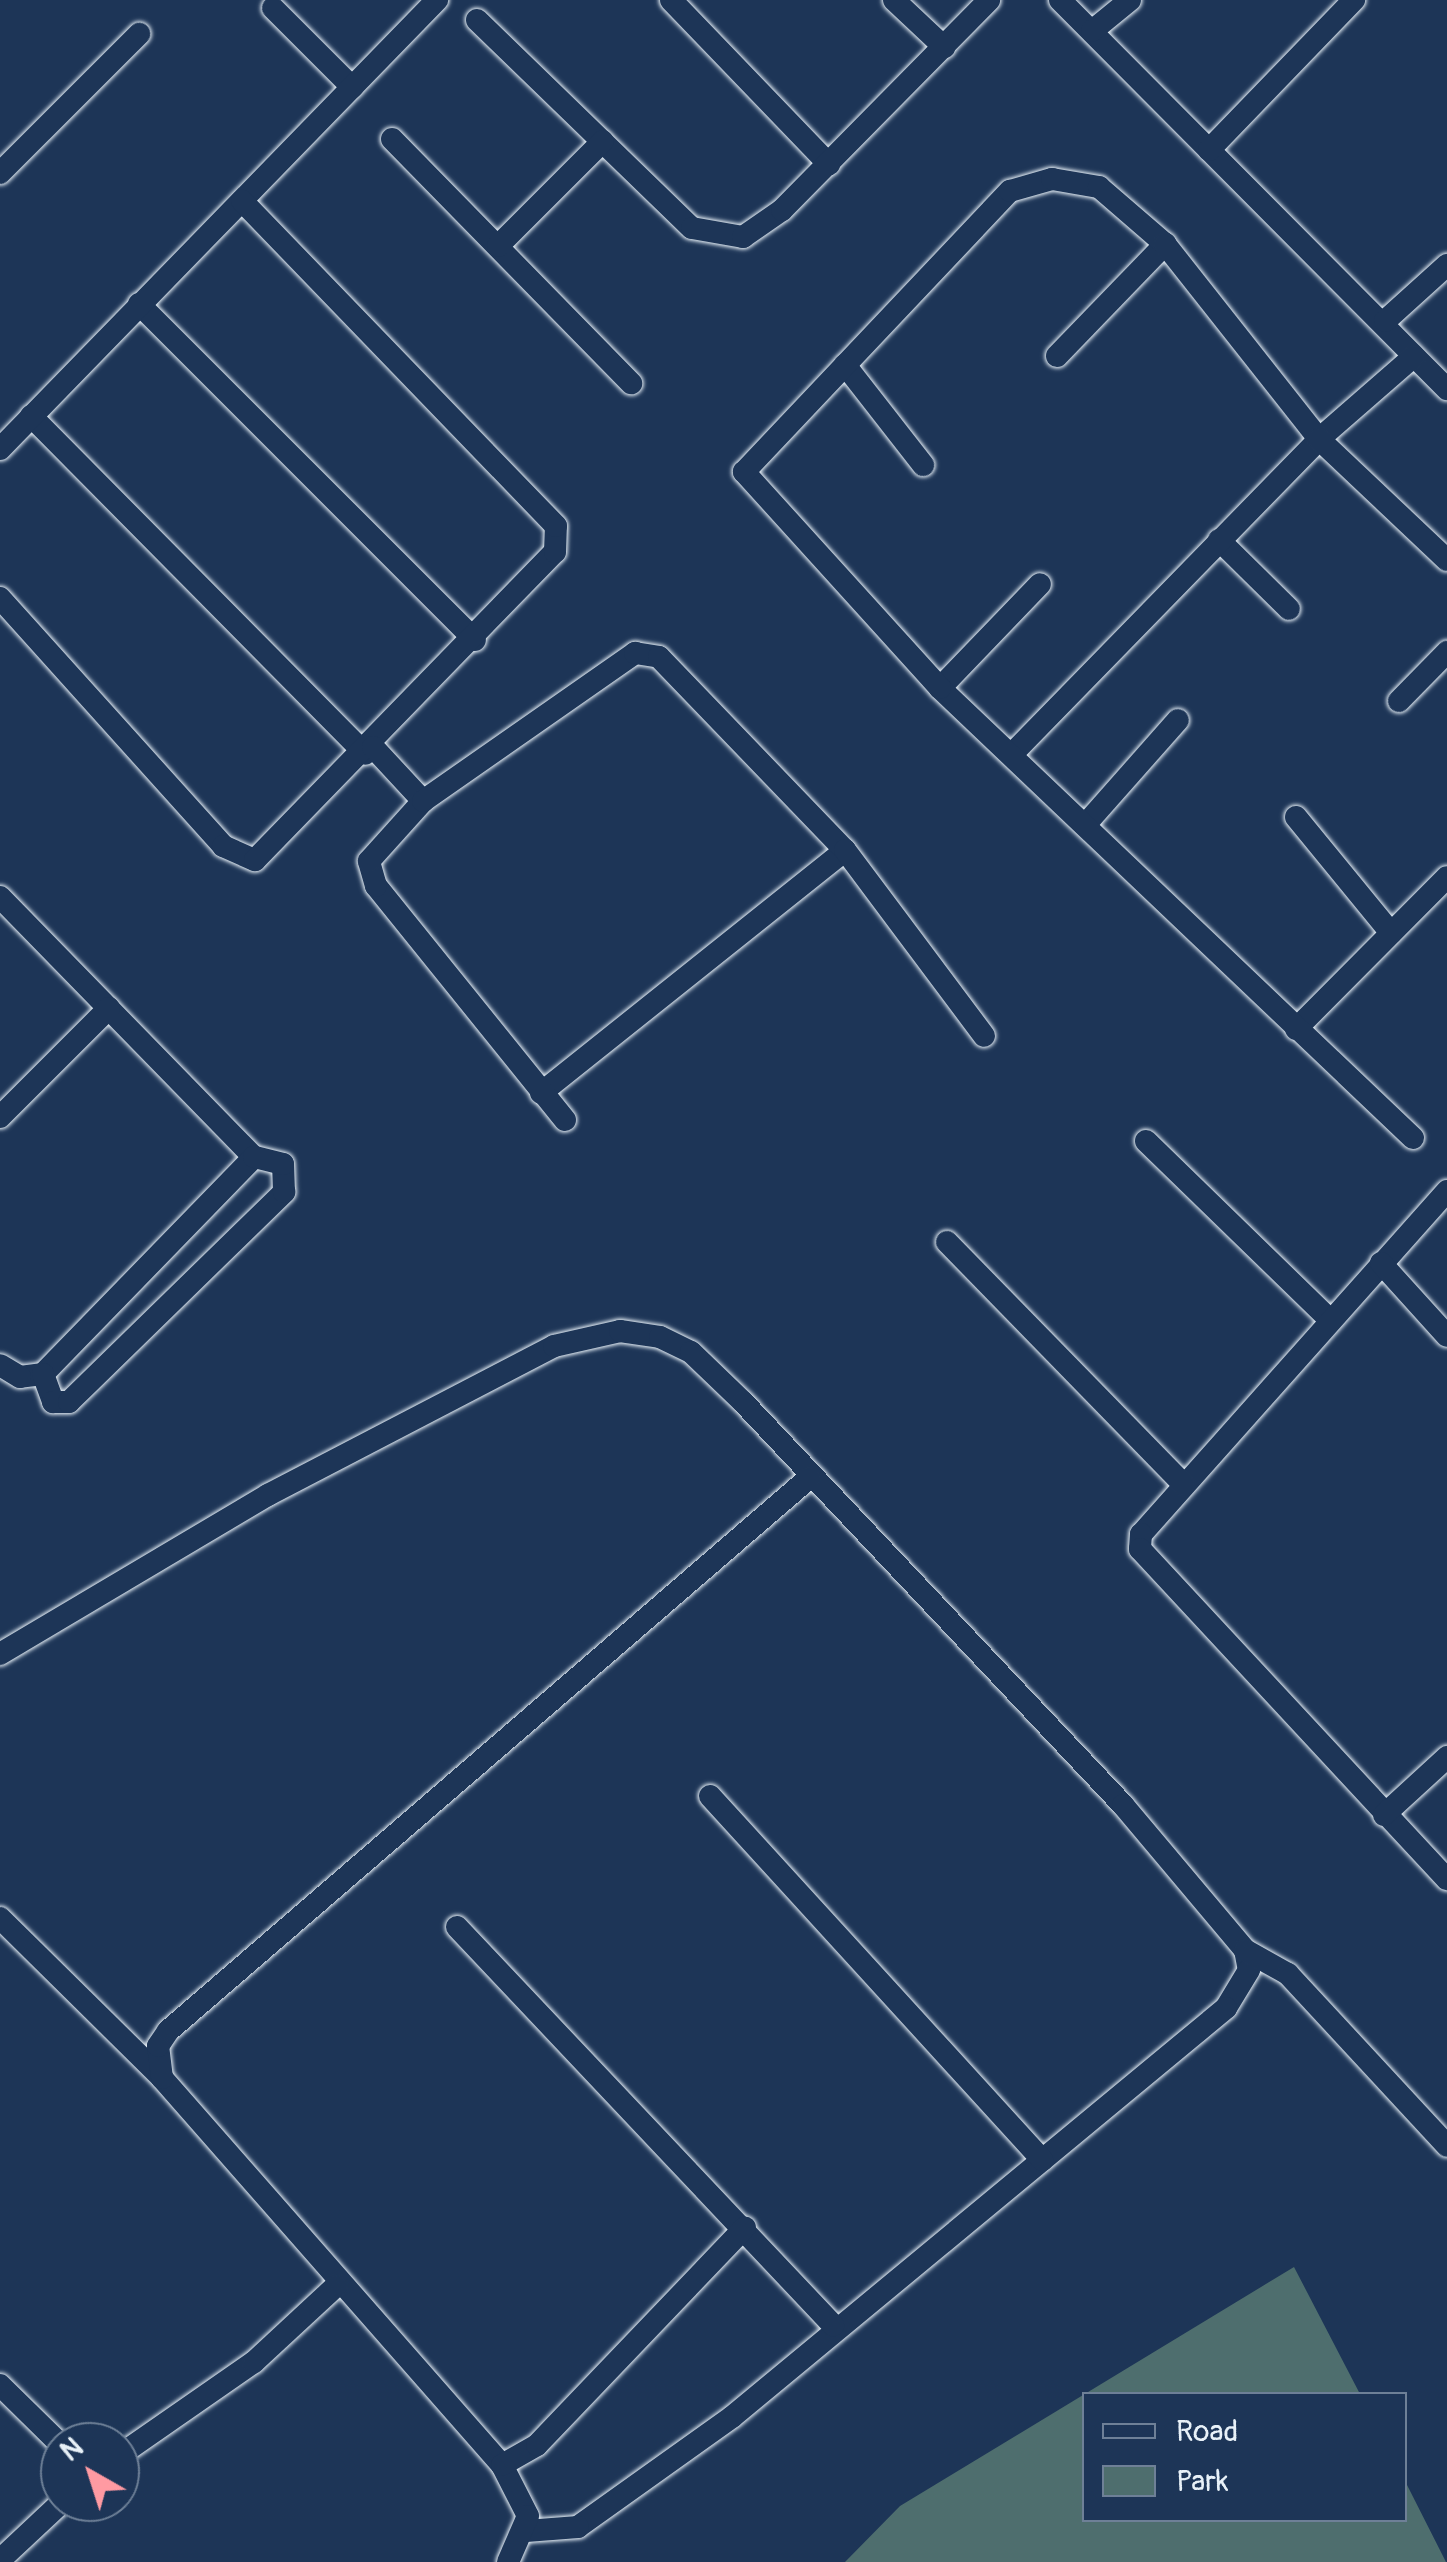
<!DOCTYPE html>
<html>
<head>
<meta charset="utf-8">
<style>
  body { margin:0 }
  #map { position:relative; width:1447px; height:2562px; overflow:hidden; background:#1d3557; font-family:Pangolin,sans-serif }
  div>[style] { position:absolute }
  .green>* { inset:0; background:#4e6e6e }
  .roads { filter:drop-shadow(0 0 2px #e8f1f8) drop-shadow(0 0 2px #e8f1f8) }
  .minor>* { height:22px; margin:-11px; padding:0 11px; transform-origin:11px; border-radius:11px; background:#1d3557 }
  span { translate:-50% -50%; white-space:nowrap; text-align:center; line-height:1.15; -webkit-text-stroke:8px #1d3557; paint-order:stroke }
  .legend { position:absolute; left:1082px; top:2392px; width:325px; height:130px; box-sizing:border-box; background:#1d3557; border:2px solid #6e8097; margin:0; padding:12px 18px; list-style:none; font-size:30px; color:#e8f1f8 }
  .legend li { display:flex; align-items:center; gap:20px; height:50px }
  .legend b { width:50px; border:2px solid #6e8097 }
  .north { position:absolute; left:40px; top:2422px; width:100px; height:100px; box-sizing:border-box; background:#1d3557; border:2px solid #6e8097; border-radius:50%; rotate:321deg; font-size:28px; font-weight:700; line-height:40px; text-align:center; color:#e8f1f8 }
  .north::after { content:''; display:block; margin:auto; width:35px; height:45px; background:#ff9aa2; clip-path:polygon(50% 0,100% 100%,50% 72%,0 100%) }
</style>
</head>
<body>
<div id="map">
  <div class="green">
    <div style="clip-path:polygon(1294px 2267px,1360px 2394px,1084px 2394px,1084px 2520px,1404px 2520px,1405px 2481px,1446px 2562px,845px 2562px,900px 2506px)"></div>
  </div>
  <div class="roads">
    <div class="minor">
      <div style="left:671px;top:0;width:228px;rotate:46.1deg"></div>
      <div style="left:894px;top:0;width:69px;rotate:43.2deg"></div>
      <div style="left:1060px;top:0;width:549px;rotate:45.15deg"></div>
      <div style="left:273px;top:8px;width:112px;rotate:45deg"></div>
      <div style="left:477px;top:20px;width:299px;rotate:44.1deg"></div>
      <div style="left:692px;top:228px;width:52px;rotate:10deg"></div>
      <div style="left:743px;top:237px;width:47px;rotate:-34.7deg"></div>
      <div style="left:782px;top:210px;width:295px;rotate:-45.4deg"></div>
      <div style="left:1092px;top:31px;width:49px;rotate:-39.2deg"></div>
      <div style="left:392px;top:139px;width:342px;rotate:45.6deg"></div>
      <div style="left:1209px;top:150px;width:209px;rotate:-46deg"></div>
      <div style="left:0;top:173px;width:197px;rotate:-45deg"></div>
      <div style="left:498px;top:246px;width:148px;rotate:-45deg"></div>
      <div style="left:139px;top:304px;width:475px;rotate:45deg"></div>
      <div style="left:1385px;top:321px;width:84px;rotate:-42.1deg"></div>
      <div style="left:1057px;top:356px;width:156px;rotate:-46deg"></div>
      <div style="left:845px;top:365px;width:127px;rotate:52deg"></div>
      <div style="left:31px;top:416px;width:475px;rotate:45.3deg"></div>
      <div style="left:0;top:449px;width:627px;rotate:-45.78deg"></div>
      <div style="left:1219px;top:540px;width:98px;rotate:44.6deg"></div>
      <div style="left:0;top:598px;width:334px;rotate:48deg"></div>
      <div style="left:223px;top:846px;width:35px;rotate:24deg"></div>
      <div style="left:255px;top:860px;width:430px;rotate:-45.8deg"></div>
      <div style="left:555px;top:552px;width:26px;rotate:-88deg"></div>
      <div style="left:556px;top:526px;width:452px;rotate:-134deg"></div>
      <div style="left:940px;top:688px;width:144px;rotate:-46.1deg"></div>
      <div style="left:1399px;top:701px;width:69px;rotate:-45.6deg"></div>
      <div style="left:373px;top:747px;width:74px;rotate:47.2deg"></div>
      <div style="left:1014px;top:752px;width:437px;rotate:-45.7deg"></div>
      <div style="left:1319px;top:439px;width:126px;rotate:-41.1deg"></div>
      <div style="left:1296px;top:817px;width:150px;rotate:50.7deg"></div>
      <div style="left:1085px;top:825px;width:140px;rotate:-48.5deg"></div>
      <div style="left:0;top:897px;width:363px;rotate:45.7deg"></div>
      <div style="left:254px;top:1157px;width:303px;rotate:134.2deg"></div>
      <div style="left:43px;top:1374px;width:23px;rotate:173deg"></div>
      <div style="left:20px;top:1377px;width:23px;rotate:-149deg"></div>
      <div style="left:1296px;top:1029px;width:214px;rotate:-45.2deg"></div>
      <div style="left:541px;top:1093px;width:389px;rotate:-38.6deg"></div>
      <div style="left:0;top:1117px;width:154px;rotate:-45deg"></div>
      <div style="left:565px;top:1120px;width:301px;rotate:-128.9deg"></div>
      <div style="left:376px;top:886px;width:26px;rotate:-106deg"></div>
      <div style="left:369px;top:861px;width:81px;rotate:-48deg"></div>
      <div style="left:423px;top:801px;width:259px;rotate:-34.9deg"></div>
      <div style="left:635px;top:653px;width:24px;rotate:9deg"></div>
      <div style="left:659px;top:657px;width:268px;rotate:46.1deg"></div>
      <div style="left:845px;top:850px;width:232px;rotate:53.2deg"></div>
      <div style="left:1413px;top:1138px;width:653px;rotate:-136.43deg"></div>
      <div style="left:940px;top:688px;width:292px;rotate:-132.2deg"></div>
      <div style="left:744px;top:472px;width:387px;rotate:-46.6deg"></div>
      <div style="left:1010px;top:191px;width:44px;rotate:-15.9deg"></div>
      <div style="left:1052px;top:179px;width:48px;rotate:9.7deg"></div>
      <div style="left:1099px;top:187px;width:87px;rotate:40.8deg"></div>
      <div style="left:1165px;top:244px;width:248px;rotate:51.7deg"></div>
      <div style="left:1319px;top:439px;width:176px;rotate:43.4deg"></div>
      <div style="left:1146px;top:1141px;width:257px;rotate:44.2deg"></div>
      <div style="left:1447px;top:1191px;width:460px;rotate:131.7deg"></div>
      <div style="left:1141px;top:1534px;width:15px;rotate:94deg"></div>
      <div style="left:1140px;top:1549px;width:451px;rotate:47.1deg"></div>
      <div style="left:947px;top:1242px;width:339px;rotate:45.7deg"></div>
      <div style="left:1381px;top:1263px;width:98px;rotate:47.9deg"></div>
      <div style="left:43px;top:1374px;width:30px;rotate:70deg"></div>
      <div style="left:53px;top:1402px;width:16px"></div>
      <div style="left:69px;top:1402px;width:301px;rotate:-44.3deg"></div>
      <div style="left:284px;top:1192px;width:28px;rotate:-92deg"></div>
      <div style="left:283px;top:1164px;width:30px;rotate:-166deg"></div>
      <div style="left:0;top:1654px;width:312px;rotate:-30.7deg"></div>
      <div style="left:268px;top:1495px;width:322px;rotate:-27.5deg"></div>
      <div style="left:554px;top:1346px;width:68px;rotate:-12.8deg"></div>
      <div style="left:620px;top:1331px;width:40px;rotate:8.5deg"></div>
      <div style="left:660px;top:1337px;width:34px;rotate:26deg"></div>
      <div style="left:691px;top:1352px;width:72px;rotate:43.9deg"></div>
      <div style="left:743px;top:1402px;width:554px;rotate:46.68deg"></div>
      <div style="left:1123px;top:1805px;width:189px;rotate:49.9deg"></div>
      <div style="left:1245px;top:1950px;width:20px;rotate:79deg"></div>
      <div style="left:1249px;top:1970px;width:44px;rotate:121.2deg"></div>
      <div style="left:1226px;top:2008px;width:641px;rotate:140.38deg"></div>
      <div style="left:732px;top:2417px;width:189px;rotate:144.5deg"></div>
      <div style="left:578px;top:2527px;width:52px;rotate:175.6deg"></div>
      <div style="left:710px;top:1796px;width:493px;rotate:47.6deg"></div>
      <div style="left:1384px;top:1815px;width:86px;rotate:-42.6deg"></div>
      <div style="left:0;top:1918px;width:228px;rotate:44.6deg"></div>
      <div style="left:162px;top:2078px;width:515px;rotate:48.7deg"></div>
      <div style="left:502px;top:2465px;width:57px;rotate:63deg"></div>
      <div style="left:528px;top:2516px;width:50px;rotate:113.5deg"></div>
      <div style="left:457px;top:1927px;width:548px;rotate:46.63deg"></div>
      <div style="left:1245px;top:1950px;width:49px;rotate:29.2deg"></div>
      <div style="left:1288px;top:1974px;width:234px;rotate:47.2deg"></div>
      <div style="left:162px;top:2078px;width:32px;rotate:-97deg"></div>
      <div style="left:158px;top:2046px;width:18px;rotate:-56deg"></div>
      <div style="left:168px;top:2031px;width:847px;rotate:-40.78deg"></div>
      <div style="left:0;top:2385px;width:84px;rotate:44.5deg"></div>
      <div style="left:120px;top:2455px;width:163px;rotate:-34.8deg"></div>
      <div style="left:254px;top:2362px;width:112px;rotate:-42.8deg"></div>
      <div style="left:502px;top:2465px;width:40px;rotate:-29.7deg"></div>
      <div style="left:537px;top:2445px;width:301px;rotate:-46.3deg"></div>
      <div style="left:0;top:2560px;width:85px;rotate:-43.1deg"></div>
    </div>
  </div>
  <ul class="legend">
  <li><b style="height:12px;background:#1d3557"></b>Road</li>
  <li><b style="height:28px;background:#4e6e6e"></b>Park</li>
  </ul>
  <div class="north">N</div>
</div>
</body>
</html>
